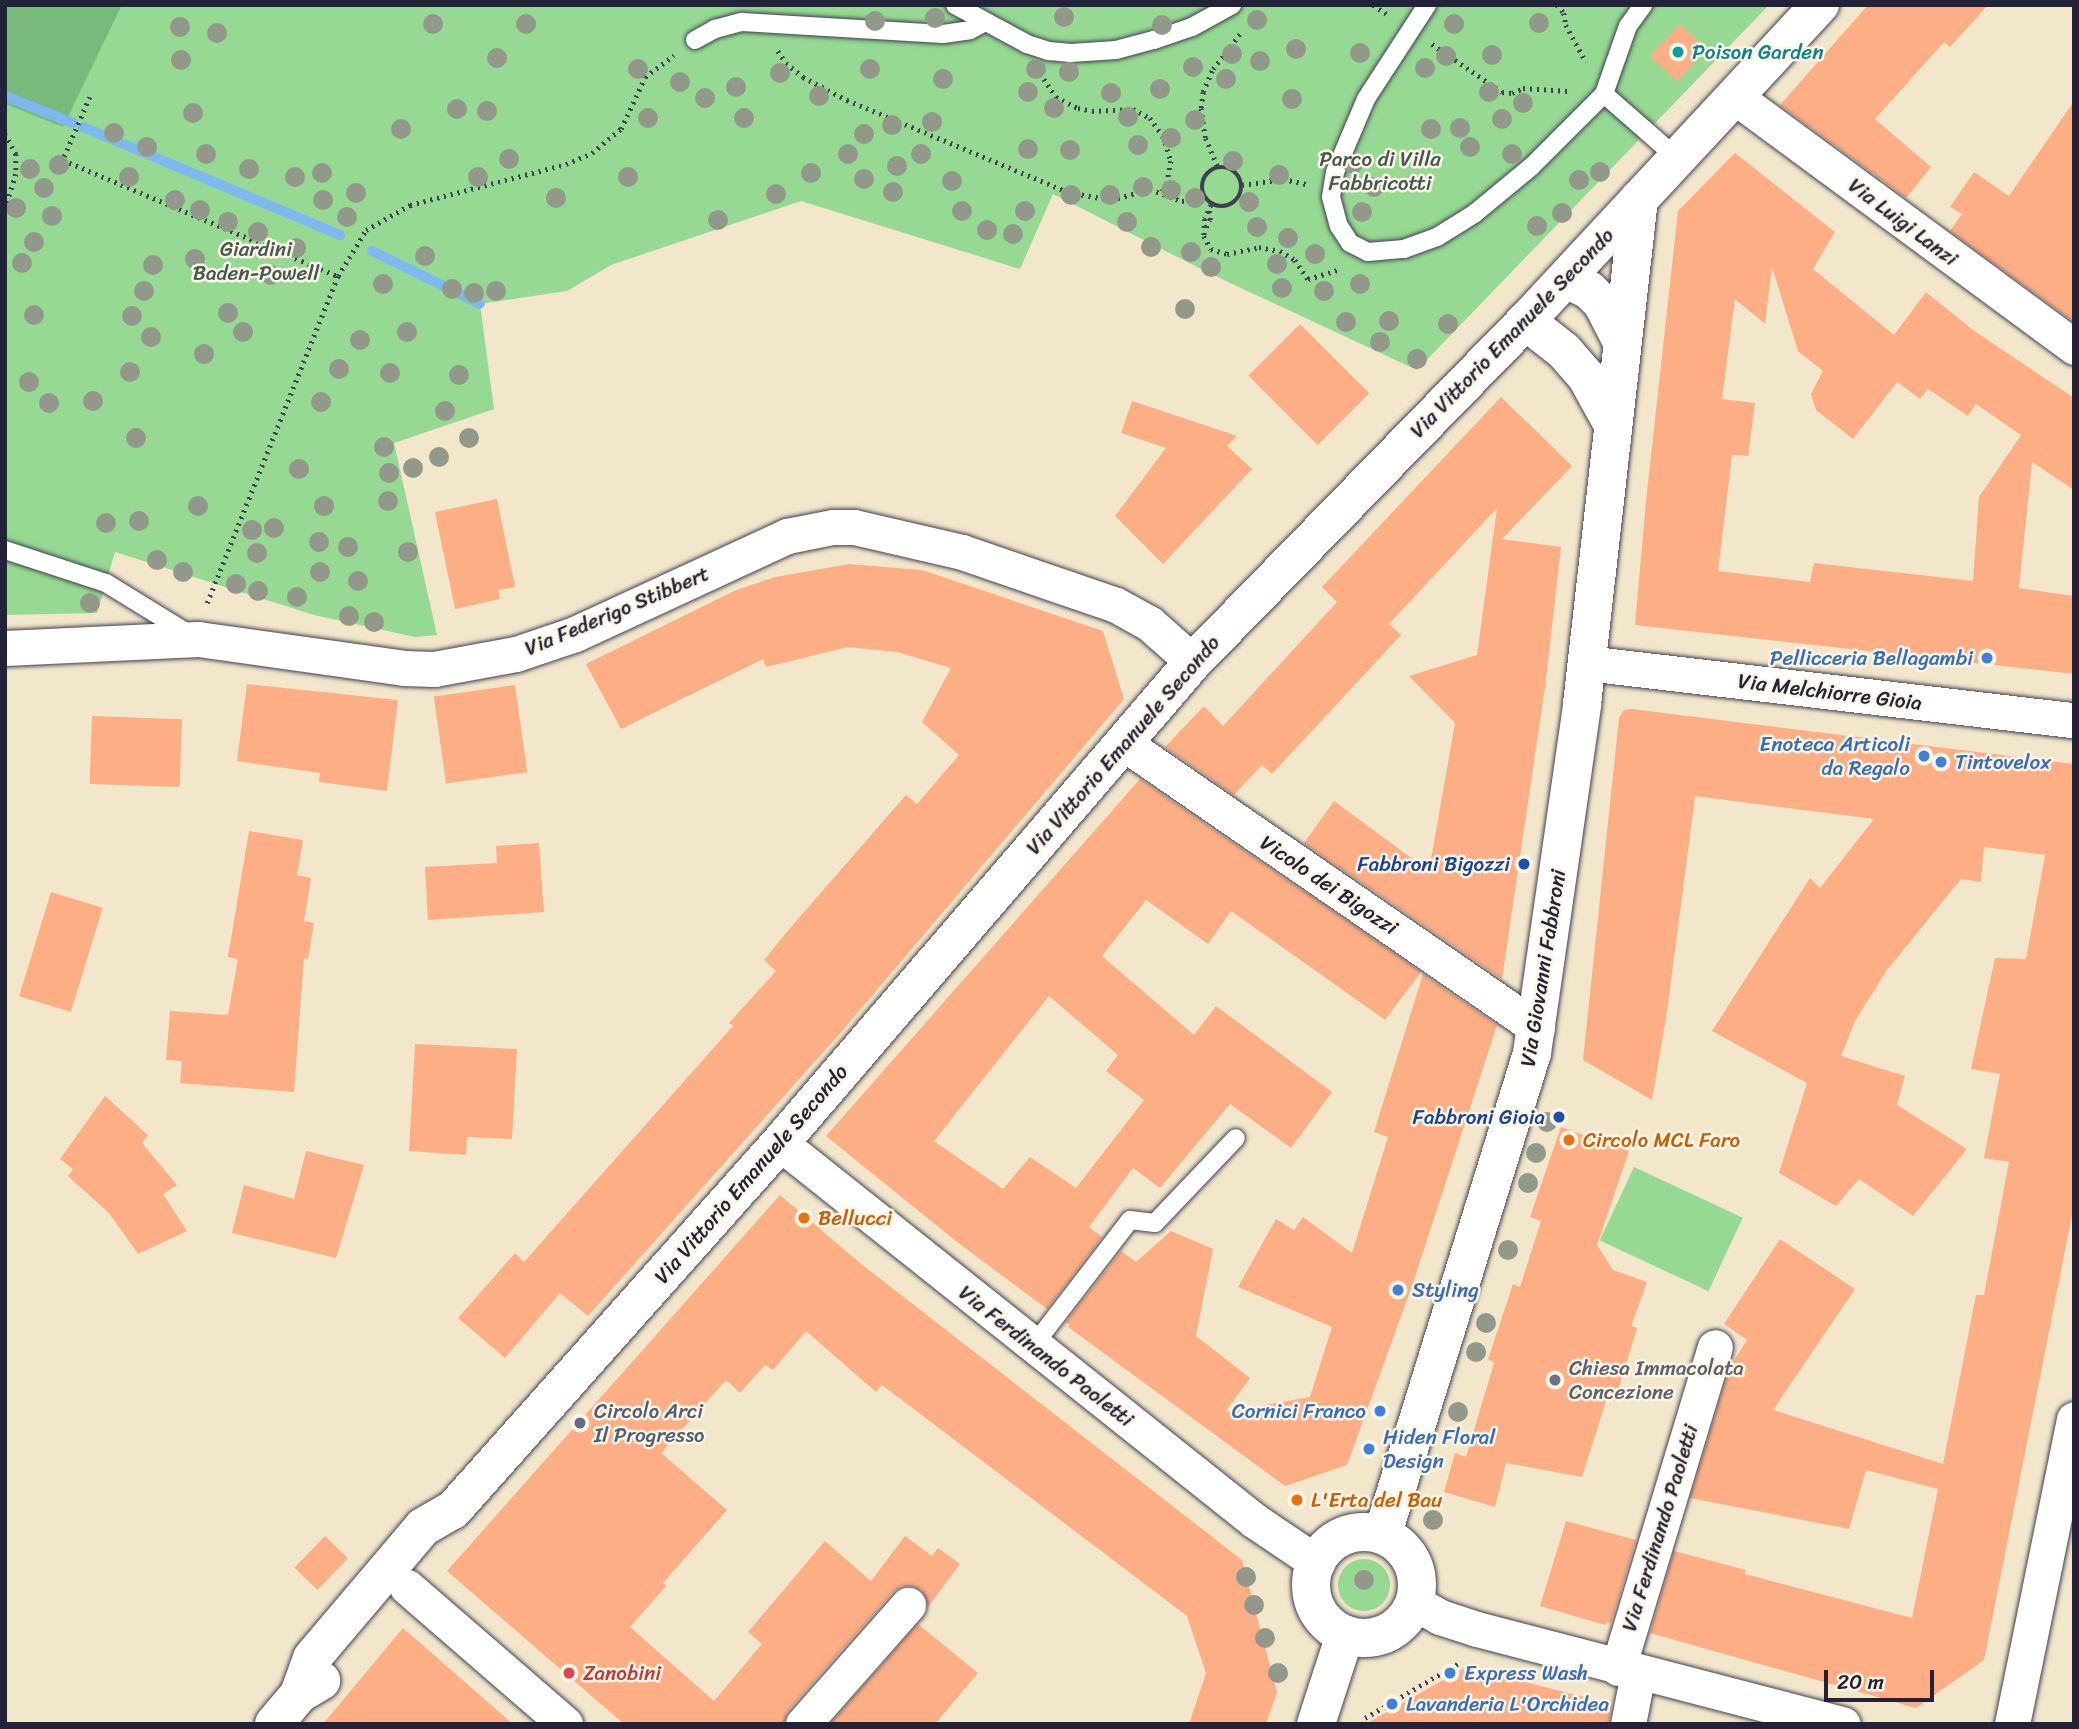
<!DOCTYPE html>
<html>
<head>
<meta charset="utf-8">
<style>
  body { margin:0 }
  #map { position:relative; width:2079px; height:1729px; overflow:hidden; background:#f2e7cb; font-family:Sriracha,sans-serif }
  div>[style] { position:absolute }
  .green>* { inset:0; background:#95d992; transform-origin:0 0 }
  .round { border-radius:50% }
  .forest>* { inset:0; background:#78b97c }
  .stream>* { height:10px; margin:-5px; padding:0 5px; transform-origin:5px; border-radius:5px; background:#7db9f0 }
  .building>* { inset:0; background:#feae85; transform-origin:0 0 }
  .path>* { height:4.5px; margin-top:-2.25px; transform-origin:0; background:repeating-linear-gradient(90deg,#414051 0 2px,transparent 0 7px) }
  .path>.ring { margin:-2.25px; padding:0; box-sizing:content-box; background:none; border:4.5px solid #414051; border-radius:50% }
  .roads { filter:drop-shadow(0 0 2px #414051) drop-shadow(0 0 2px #414051) }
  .lane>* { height:18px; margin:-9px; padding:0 9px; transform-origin:9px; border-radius:9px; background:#fff }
  .street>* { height:35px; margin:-17.5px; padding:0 17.5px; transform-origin:17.5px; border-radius:17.5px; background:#fff }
  .secondary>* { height:38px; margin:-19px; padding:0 19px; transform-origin:19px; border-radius:19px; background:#fff }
  .secondary>.ring { margin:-19px; padding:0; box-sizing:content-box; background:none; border:38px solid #fff; border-radius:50% }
  .trees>* { width:20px; height:20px; margin:-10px; border-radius:50%; background:#92998a }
  .dots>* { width:19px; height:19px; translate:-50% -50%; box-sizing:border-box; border:4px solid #fcf5e5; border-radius:50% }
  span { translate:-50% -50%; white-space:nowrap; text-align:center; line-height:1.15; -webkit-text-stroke:5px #fcf5e5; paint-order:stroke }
  .culture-label { font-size:21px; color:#0d838f }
  .left { translate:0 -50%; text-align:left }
  .park-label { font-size:21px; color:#445955 }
  .street-label { font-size:21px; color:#22223b }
  .shop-label { font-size:21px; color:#366cbe }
  .right { translate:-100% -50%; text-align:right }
  .transit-label { font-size:21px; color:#164399 }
  .food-label { font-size:21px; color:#c56008 }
  .worship-label { font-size:21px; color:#5b616d }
  .service-label { font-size:21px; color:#4e5e75 }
  .health-label { font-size:21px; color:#be3a42 }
  .frame { position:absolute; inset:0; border:7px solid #22223b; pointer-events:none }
  .scale { position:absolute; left:1824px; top:1670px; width:110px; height:32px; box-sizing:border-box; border:4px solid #22223b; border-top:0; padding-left:9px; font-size:21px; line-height:24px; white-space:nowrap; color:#22223b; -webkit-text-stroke:5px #fcf5e5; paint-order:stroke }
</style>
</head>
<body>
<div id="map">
  <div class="green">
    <div style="clip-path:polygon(122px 5px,1769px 5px,1417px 370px,1209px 273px,1053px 194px,1020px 269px,801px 201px,611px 265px,567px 291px,480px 304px,494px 409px,394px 443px,437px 635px,415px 637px,314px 615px,115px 552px,97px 613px,5px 615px,5px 104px,63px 126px)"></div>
    <div style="left:1634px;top:1167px;width:120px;height:81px;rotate:25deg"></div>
    <div class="round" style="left:1338px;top:1559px;width:52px;height:52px"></div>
  </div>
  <div class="forest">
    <div style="clip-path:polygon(5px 5px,122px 5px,63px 127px,5px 104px)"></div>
  </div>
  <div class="stream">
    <div style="left:5px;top:96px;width:73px;rotate:21.7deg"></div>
    <div style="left:83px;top:127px;width:279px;rotate:22.8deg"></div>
    <div style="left:372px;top:251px;width:120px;rotate:26.1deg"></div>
  </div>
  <div class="building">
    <div style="clip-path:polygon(1868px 5px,1988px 5px,1950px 47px,1944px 42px,1875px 119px,1931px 167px,1906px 198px,1780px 105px)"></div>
    <div style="left:1680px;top:24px;width:37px;height:44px;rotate:43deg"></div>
    <div style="clip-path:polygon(2074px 101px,2074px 322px,1950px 231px,1962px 214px,1950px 207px,1974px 172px,2009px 196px)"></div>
    <div style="clip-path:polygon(evenodd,1735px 153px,1835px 232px,1813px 269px,1894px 335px,1926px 292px,1973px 330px,2074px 398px,2074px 490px,2032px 462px,2019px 588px,2074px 596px,2074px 674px,1635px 625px,1646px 501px,1678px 211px,1735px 153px,1772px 267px,1798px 351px,1823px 371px,1811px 394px,1816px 410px,1853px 439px,1897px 382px,1920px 399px,1928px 389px,1968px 416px,1976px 404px,2021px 435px,1979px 497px,1973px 581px,1814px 563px,1810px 582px,1718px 571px,1732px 455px,1748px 456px,1755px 403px,1722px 399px,1735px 299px,1765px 324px,1772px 267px)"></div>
    <div style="left:1300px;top:324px;width:98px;height:73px;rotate:45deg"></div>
    <div style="clip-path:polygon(1501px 397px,1572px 466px,1502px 539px,1561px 547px,1545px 687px,1502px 979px,1304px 843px,1334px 801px,1429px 871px,1455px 723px,1409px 676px,1477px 655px,1497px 508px,1389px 624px,1401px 635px,1272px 774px,1262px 765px,1234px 795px,1165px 747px,1204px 706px,1223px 726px,1337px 602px,1322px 587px)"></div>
    <div style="clip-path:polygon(1132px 401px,1237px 436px,1227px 446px,1252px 469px,1163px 564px,1115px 516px,1166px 448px,1121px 433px)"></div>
    <div style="clip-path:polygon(497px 499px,515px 587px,498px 590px,500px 599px,455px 609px,435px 512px)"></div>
    <div style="clip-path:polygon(849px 564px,922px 570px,1103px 631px,1124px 699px,842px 1031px,588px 1316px,560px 1293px,505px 1358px,458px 1318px,515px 1253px,524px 1262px,733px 1026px,729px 1023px,776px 971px,764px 960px,791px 927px,906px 795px,917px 804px,959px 755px,922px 722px,951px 668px,897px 652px,848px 647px,766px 667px,763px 659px,621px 729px,586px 664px,736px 590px,775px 577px)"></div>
    <div style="clip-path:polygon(247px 684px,398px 700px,387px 791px,319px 782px,320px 773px,237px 761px)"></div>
    <div style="left:515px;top:685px;width:88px;height:82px;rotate:82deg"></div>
    <div style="clip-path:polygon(1632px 709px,2074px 764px,2074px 1205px,1984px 1660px,1916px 1708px,1650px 1633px,1674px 1551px,1746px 1570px,1745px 1574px,1912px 1618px,1938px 1489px,1866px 1470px,1849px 1529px,1690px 1498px,1730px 1367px,1747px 1340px,1724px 1324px,1780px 1239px,1855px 1289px,1773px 1410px,1943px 1464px,1976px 1295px,1984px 1295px,2009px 1162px,1984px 1158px,2000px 1074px,1971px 1069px,1995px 958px,2026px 959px,2045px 855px,1984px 847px,1981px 882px,1961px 879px,1887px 970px,1855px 1021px,1841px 1056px,1905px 1076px,1897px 1105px,1967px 1149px,1913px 1216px,1859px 1179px,1836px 1206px,1779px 1173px,1807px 1083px,1712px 1031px,1810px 878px,1820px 888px,1874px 819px,1695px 796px,1667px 1012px,1652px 1100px,1583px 1060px,1619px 718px,1624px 710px)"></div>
    <div style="left:92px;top:716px;width:90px;height:68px;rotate:2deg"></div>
    <div style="clip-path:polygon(evenodd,1140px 779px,1421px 972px,1385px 1020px,1231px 911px,1208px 944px,1146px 900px,1102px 956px,1194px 1035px,1216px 1006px,1332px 1092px,1291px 1148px,1230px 1104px,1160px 1188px,1133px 1168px,1089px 1227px,1102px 1237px,1047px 1309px,957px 1242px,826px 1136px,1140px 779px,1049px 996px,1118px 1055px,1106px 1071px,1144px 1100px,1076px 1188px,1030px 1157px,1003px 1189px,934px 1141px,1049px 996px)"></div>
    <div style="clip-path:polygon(249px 831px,303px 840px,297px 875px,311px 878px,304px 921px,314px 923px,308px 959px,304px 958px,294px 1092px,180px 1083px,182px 1061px,166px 1060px,170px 1011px,228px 1015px,238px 959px,228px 957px)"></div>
    <div style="clip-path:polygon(539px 843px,544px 912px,428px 920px,425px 867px,497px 863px,496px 846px)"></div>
    <div style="left:51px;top:892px;width:54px;height:109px;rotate:17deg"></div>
    <div style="clip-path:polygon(1423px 974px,1497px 1025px,1412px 1286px,1347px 1465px,1285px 1486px,1068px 1327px,1070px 1325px,1066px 1322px,1121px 1251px,1136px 1262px,1171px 1231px,1213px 1249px,1196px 1336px,1250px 1378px,1225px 1412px,1310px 1397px,1332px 1327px,1238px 1287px,1276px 1219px,1294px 1230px,1303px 1217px,1352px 1253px,1388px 1137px,1374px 1132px)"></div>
    <div style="clip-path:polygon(415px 1044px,517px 1049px,512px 1139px,467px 1137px,466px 1155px,409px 1151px)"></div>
    <div style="clip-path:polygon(105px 1096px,148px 1135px,142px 1143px,177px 1185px,163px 1194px,187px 1231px,138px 1254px,109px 1213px,68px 1176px,73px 1169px,60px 1159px)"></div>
    <div style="clip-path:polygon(1561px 1127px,1629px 1151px,1597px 1245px,1613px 1270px,1647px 1282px,1631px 1326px,1637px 1328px,1615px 1401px,1607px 1398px,1582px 1477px,1506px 1463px,1495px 1507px,1444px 1492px,1455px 1453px,1466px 1457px,1494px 1363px,1488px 1359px,1513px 1284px,1520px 1287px,1541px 1221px,1530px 1217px)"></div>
    <div style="clip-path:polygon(306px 1151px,364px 1165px,336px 1258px,232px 1233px,244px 1185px,294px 1199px)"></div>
    <div style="clip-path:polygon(780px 1195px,860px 1263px,1242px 1560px,1277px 1692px,1266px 1724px,1189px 1724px,1206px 1673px,1187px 1616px,882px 1385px,876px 1392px,806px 1331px,773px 1370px,765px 1365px,740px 1393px,726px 1380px,661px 1453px,727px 1510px,663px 1583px,666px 1586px,630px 1627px,714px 1701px,762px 1644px,748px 1632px,825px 1541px,871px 1581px,905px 1536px,932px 1556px,938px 1548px,960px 1564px,928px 1607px,922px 1590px,913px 1586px,902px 1586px,893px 1592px,788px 1711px,783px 1724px,624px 1724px,447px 1571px)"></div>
    <div style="clip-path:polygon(1566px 1521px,1636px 1540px,1611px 1623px,1607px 1622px,1605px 1625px,1540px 1606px)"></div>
    <div style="left:325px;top:1536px;width:32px;height:44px;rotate:44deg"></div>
    <div style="clip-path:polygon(918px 1624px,978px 1673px,935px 1724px,830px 1724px)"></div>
    <div style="clip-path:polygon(403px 1628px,513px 1724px,323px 1724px)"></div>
    <div style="clip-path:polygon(1466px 1667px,1612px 1704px,1608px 1724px,1366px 1724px)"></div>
  </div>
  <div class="path">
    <div style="left:1373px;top:5px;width:20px;rotate:33deg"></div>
    <div style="left:1557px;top:5px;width:11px;rotate:49deg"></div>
    <div style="left:1564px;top:13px;width:12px;rotate:81deg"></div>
    <div style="left:1566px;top:25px;width:42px;rotate:61.6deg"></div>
    <div style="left:1432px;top:44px;width:85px;rotate:34.4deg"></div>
    <div style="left:1502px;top:92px;width:10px;rotate:6deg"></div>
    <div style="left:1512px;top:93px;width:12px;rotate:-24deg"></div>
    <div style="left:1523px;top:88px;width:45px;rotate:3.8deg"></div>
    <div style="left:778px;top:51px;width:14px;rotate:56deg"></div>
    <div style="left:786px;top:63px;width:22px;rotate:39deg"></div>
    <div style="left:803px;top:77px;width:50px;rotate:27.6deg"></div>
    <div style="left:847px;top:100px;width:239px;rotate:22.6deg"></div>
    <div style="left:1068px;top:192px;width:44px;rotate:10.5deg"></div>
    <div style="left:1111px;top:200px;width:41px;rotate:-15.8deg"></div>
    <div style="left:1150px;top:189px;width:34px;rotate:21deg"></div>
    <div style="left:1182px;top:201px;width:22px;rotate:-5deg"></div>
    <div style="left:1044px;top:79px;width:22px;rotate:56deg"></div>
    <div style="left:1056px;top:97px;width:25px;rotate:27deg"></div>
    <div style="left:1078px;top:108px;width:14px;rotate:12deg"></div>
    <div style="left:1092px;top:111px;width:41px;rotate:-2.8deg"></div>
    <div style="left:1133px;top:109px;width:19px;rotate:28deg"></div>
    <div style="left:1150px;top:118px;width:22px;rotate:54deg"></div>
    <div style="left:1163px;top:136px;width:26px;rotate:72deg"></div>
    <div style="left:1171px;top:161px;width:23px;rotate:100deg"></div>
    <div style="left:1167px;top:184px;width:9px;rotate:122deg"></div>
    <div style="left:90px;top:97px;width:69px;rotate:113.2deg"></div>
    <div style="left:63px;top:160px;width:298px;rotate:22.9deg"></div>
    <div style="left:5px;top:134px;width:23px;rotate:61deg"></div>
    <div style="left:16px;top:154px;width:20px;rotate:90deg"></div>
    <div style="left:16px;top:174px;width:39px;rotate:107deg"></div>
    <div style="left:1217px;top:166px;width:30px;rotate:-113deg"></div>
    <div style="left:1205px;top:138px;width:30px;rotate:-98deg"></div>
    <div style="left:1201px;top:108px;width:16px;rotate:-83deg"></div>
    <div style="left:1203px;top:92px;width:25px;rotate:-67deg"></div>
    <div style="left:1213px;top:69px;width:44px;rotate:-52.4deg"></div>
    <div class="ring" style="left:1202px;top:167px;width:35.5px;height:35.5px"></div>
    <div style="left:1242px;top:185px;width:41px;rotate:-8.3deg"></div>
    <div style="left:1283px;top:179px;width:25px;rotate:12deg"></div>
    <div style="left:1211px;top:205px;width:15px;rotate:113deg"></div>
    <div style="left:1205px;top:219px;width:17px;rotate:93deg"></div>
    <div style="left:1204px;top:236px;width:15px;rotate:62deg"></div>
    <div style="left:1211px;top:249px;width:17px;rotate:17deg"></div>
    <div style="left:1227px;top:254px;width:33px;rotate:-12deg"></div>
    <div style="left:1259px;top:247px;width:21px;rotate:11deg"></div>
    <div style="left:1280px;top:251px;width:17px;rotate:31deg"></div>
    <div style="left:1295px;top:260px;width:23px;rotate:56deg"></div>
    <div style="left:1308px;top:279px;width:34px;rotate:-17deg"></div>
    <div style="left:1206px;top:227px;width:8px;rotate:-60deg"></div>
    <div style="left:1210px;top:220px;width:10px;rotate:-96deg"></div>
    <div style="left:207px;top:603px;width:352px;rotate:-68.2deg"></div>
    <div style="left:338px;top:276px;width:54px;rotate:-58.7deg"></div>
    <div style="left:366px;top:230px;width:51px;rotate:-29.6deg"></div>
    <div style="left:410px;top:205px;width:161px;rotate:-14.7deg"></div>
    <div style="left:566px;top:164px;width:28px;rotate:-23deg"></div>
    <div style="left:592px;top:153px;width:38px;rotate:-40deg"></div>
    <div style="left:621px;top:129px;width:57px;rotate:-65.2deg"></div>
    <div style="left:645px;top:77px;width:36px;rotate:-37deg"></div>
    <div style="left:1363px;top:1724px;width:6px;rotate:-72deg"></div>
    <div style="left:1365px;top:1718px;width:111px;rotate:-30.3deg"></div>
  </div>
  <div class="roads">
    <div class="lane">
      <div style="left:955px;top:5px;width:82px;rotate:28.4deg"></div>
      <div style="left:1027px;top:44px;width:23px;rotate:18deg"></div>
      <div style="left:1049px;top:51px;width:22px;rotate:5deg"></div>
      <div style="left:1071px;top:53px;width:45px;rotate:-3.8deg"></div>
      <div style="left:1116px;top:50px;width:39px;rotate:-15deg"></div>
      <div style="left:1154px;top:40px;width:40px;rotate:-18.9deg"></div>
      <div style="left:1192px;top:27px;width:46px;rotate:-28.8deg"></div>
      <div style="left:1427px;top:5px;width:112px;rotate:123deg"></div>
      <div style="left:1366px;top:99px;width:79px;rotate:113deg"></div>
      <div style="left:1335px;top:172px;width:25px;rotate:99deg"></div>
      <div style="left:1331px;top:197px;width:30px;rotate:75deg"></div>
      <div style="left:1339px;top:226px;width:20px;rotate:57deg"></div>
      <div style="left:1350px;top:243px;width:20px;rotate:27deg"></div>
      <div style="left:1368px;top:252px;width:36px;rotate:-5deg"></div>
      <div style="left:1404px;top:249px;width:35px;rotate:-20deg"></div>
      <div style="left:1437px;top:237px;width:44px;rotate:-31.9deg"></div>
      <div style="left:1474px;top:214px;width:75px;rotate:-39.6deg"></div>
      <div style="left:1532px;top:166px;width:102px;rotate:-45deg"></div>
      <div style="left:1604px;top:94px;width:72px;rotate:-70.6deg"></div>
      <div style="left:1628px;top:26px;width:26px;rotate:-54deg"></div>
      <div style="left:695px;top:40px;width:23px;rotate:-29deg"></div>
      <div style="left:715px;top:29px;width:28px;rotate:-15deg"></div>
      <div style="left:742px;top:22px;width:201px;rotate:3.4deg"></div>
      <div style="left:943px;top:34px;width:27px;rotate:-8deg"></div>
      <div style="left:970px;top:30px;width:17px;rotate:-28deg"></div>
      <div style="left:1604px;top:94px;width:96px;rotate:41.2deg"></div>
      <div style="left:5px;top:550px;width:106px;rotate:18.1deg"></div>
      <div style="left:106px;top:583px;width:97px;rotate:31.6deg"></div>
      <div style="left:1033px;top:1346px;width:159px;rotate:-52.4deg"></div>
      <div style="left:1130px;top:1220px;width:25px;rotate:7deg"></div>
      <div style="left:1155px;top:1223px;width:117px;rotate:-46.4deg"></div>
    </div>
    <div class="street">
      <div style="left:1734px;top:96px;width:423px;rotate:36.4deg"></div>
      <div style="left:5px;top:648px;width:193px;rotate:-2.7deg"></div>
      <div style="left:198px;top:639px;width:208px;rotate:8deg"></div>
      <div style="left:404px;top:668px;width:30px;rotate:2deg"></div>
      <div style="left:434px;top:669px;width:83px;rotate:-10.4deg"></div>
      <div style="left:516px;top:654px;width:62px;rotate:-18.7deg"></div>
      <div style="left:575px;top:634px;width:234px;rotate:-24.8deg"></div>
      <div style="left:787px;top:536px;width:47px;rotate:-11.1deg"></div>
      <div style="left:833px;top:527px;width:21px"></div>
      <div style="left:854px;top:527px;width:111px;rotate:13deg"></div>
      <div style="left:962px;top:552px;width:163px;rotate:19deg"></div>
      <div style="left:1116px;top:605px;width:39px;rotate:29deg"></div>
      <div style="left:1150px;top:624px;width:57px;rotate:41.5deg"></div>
      <div style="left:1586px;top:663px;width:491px;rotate:6.7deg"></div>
      <div style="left:1122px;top:742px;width:504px;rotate:34.57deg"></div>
      <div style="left:780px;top:1143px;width:607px;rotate:38.51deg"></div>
      <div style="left:1255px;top:1521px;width:75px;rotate:34.1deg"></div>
      <div style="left:407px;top:1587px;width:209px;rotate:40.9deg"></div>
      <div style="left:1414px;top:1602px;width:30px;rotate:30deg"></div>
      <div style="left:1440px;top:1617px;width:39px;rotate:18deg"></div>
      <div style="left:1477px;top:1629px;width:378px;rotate:14.6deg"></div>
      <div style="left:1618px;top:1668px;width:335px;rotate:-73.2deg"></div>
      <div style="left:803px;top:1724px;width:159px;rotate:-48.6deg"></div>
      <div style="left:1628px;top:1724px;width:52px;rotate:-78.9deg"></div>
      <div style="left:2012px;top:1724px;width:311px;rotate:-78.5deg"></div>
    </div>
    <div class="secondary">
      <div style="left:1566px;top:279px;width:25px;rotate:26deg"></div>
      <div style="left:1589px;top:290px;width:18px;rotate:45deg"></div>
      <div style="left:1602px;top:303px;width:42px;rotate:62.8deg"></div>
      <div style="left:1526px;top:321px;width:48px;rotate:38.3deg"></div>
      <div style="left:1564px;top:351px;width:33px;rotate:49deg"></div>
      <div style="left:1586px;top:376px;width:56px;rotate:61.1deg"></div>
      <div class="ring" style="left:1311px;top:1532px;width:68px;height:68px"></div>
      <div style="left:1383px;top:1533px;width:503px;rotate:-72.75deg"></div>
      <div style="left:1532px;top:1053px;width:353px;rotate:-81.8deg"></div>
      <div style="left:1582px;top:704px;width:508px;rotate:-83.56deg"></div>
      <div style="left:299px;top:1694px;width:38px;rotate:-70deg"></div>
      <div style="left:312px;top:1658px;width:172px;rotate:-49.7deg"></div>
      <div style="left:423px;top:1527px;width:34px;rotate:-30deg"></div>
      <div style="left:453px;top:1510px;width:492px;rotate:-48.3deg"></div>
      <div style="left:780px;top:1143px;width:634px;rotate:-49.35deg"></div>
      <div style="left:1193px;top:662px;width:477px;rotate:-45.7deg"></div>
      <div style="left:1526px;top:321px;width:432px;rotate:-47.1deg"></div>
      <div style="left:274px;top:1724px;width:39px;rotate:-50deg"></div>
      <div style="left:299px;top:1694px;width:26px;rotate:-31deg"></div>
      <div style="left:1316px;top:1724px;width:94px;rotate:-72deg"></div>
    </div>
  </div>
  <div class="trees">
    <div style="left:1064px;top:17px"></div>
    <div style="left:935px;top:18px"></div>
    <div style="left:1257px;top:20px"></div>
    <div style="left:875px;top:21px"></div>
    <div style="left:1539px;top:23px"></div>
    <div style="left:433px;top:24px"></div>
    <div style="left:526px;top:24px"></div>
    <div style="left:1454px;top:24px"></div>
    <div style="left:1162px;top:25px"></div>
    <div style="left:180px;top:27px"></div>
    <div style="left:217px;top:33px"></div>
    <div style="left:1296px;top:49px"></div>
    <div style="left:1360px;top:53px"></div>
    <div style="left:1232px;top:54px"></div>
    <div style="left:1492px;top:55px"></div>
    <div style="left:1446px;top:56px"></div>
    <div style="left:497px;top:58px"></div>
    <div style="left:181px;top:60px"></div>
    <div style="left:1260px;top:61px"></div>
    <div style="left:1193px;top:67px"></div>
    <div style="left:1425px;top:68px"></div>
    <div style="left:638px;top:69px"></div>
    <div style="left:870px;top:69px"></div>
    <div style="left:1036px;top:69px"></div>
    <div style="left:1069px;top:72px"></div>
    <div style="left:780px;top:73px"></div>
    <div style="left:943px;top:79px"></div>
    <div style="left:1226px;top:79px"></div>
    <div style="left:680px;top:82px"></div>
    <div style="left:736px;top:87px"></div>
    <div style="left:1160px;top:89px"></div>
    <div style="left:1028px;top:92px"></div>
    <div style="left:1489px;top:92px"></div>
    <div style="left:1111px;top:93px"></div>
    <div style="left:819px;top:96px"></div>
    <div style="left:705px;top:98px"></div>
    <div style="left:1292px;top:99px"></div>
    <div style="left:1523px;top:103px"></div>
    <div style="left:1054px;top:108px"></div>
    <div style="left:457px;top:109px"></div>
    <div style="left:487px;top:111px"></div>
    <div style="left:193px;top:113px"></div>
    <div style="left:1128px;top:117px"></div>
    <div style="left:648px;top:118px"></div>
    <div style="left:744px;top:118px"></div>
    <div style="left:1502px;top:119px"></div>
    <div style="left:1195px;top:120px"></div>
    <div style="left:932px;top:122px"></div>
    <div style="left:892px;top:125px"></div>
    <div style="left:1460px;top:128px"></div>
    <div style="left:401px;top:129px"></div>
    <div style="left:1431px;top:129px"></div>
    <div style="left:114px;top:133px"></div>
    <div style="left:864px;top:134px"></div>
    <div style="left:1171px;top:138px"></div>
    <div style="left:1138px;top:145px"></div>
    <div style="left:147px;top:147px"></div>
    <div style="left:1470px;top:147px"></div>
    <div style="left:1028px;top:149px"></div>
    <div style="left:1070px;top:150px"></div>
    <div style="left:206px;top:154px"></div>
    <div style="left:848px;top:154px"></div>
    <div style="left:921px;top:154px"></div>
    <div style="left:1512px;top:154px"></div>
    <div style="left:509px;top:159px"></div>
    <div style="left:1233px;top:161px"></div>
    <div style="left:1353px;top:164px"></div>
    <div style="left:59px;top:165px"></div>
    <div style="left:897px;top:166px"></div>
    <div style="left:30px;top:169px"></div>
    <div style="left:249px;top:169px"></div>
    <div style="left:1600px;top:172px"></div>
    <div style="left:322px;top:173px"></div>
    <div style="left:811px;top:173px"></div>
    <div style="left:1279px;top:175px"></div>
    <div style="left:129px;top:177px"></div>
    <div style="left:295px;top:177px"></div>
    <div style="left:478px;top:177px"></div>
    <div style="left:628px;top:177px"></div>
    <div style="left:864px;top:179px"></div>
    <div style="left:1579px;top:180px"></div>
    <div style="left:952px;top:181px"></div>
    <div style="left:1143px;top:187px"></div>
    <div style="left:1374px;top:187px"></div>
    <div style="left:44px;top:188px"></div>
    <div style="left:1171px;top:190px"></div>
    <div style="left:893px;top:192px"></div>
    <div style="left:356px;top:193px"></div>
    <div style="left:776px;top:194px"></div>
    <div style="left:1071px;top:195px"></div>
    <div style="left:1110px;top:195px"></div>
    <div style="left:556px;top:198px"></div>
    <div style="left:1195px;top:198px"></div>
    <div style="left:175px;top:200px"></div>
    <div style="left:323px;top:200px"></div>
    <div style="left:1249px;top:202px"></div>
    <div style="left:16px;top:208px"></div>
    <div style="left:200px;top:210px"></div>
    <div style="left:962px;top:211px"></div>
    <div style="left:1025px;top:211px"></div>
    <div style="left:1362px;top:212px"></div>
    <div style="left:1562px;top:213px"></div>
    <div style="left:52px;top:216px"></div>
    <div style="left:347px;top:217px"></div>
    <div style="left:718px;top:220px"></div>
    <div style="left:228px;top:222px"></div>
    <div style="left:1127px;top:222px"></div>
    <div style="left:1537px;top:226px"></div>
    <div style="left:1257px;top:227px"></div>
    <div style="left:987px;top:230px"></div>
    <div style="left:258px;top:232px"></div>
    <div style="left:1013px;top:234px"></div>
    <div style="left:1288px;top:238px"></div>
    <div style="left:34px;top:242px"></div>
    <div style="left:1151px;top:247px"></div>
    <div style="left:296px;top:248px"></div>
    <div style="left:1191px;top:252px"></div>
    <div style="left:1315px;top:254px"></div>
    <div style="left:425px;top:256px"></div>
    <div style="left:195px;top:259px"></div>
    <div style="left:22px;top:263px"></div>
    <div style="left:1277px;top:264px"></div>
    <div style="left:153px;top:265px"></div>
    <div style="left:1211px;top:267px"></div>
    <div style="left:271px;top:275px"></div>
    <div style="left:383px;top:284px"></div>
    <div style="left:1360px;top:284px"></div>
    <div style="left:1282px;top:288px"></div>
    <div style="left:452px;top:289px"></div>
    <div style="left:144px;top:291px"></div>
    <div style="left:496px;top:291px"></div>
    <div style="left:1324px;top:291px"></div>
    <div style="left:474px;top:293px"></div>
    <div style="left:1185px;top:309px"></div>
    <div style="left:228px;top:313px"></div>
    <div style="left:34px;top:315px"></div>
    <div style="left:132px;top:316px"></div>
    <div style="left:1389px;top:321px"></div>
    <div style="left:1346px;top:322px"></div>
    <div style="left:1448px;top:324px"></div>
    <div style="left:243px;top:332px"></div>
    <div style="left:407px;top:332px"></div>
    <div style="left:151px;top:337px"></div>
    <div style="left:360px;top:340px"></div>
    <div style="left:1380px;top:342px"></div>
    <div style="left:204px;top:354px"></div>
    <div style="left:1417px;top:359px"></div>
    <div style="left:339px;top:369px"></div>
    <div style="left:130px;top:372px"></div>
    <div style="left:390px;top:373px"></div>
    <div style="left:459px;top:375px"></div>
    <div style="left:29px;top:382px"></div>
    <div style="left:93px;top:401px"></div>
    <div style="left:321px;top:402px"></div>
    <div style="left:49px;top:403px"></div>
    <div style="left:445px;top:411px"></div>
    <div style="left:136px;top:438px"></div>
    <div style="left:469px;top:438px"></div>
    <div style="left:384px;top:447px"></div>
    <div style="left:439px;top:457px"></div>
    <div style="left:413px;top:468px"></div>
    <div style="left:299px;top:469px"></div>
    <div style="left:389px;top:473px"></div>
    <div style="left:388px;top:501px"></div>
    <div style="left:198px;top:506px"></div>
    <div style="left:324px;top:506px"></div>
    <div style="left:139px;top:521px"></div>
    <div style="left:106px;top:523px"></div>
    <div style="left:274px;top:528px"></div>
    <div style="left:252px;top:530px"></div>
    <div style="left:319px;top:542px"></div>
    <div style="left:348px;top:547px"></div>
    <div style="left:408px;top:552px"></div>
    <div style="left:257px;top:553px"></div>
    <div style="left:157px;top:560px"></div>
    <div style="left:183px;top:572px"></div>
    <div style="left:320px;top:572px"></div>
    <div style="left:358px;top:581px"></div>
    <div style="left:236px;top:584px"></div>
    <div style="left:258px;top:591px"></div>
    <div style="left:297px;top:597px"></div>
    <div style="left:90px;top:603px"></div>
    <div style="left:349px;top:616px"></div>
    <div style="left:374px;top:622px"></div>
    <div style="left:1547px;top:1122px"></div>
    <div style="left:1536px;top:1153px"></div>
    <div style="left:1528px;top:1183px"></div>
    <div style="left:1508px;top:1250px"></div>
    <div style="left:1486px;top:1323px"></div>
    <div style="left:1476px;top:1352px"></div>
    <div style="left:1458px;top:1412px"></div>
    <div style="left:1433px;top:1520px"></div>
    <div style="left:1246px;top:1577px"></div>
    <div style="left:1364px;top:1580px"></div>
    <div style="left:1254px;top:1605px"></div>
    <div style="left:1265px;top:1638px"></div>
    <div style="left:1278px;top:1673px"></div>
  </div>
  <div class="dots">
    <div style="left:1678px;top:52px;background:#0f9aa8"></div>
    <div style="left:1987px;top:658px;background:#3f7fe0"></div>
    <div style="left:1924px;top:756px;background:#3f7fe0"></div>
    <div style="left:1941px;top:762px;background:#3f7fe0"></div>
    <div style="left:1524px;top:864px;background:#1a4fb4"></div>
    <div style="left:1559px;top:1117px;background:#1a4fb4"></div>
    <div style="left:1569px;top:1140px;background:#e8710a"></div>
    <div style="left:804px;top:1218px;background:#e8710a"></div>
    <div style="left:1398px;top:1290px;background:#3f7fe0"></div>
    <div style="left:1555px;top:1380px;background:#6b7280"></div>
    <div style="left:1380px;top:1411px;background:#3f7fe0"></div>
    <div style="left:580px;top:1423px;background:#5c6f8a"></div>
    <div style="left:1369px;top:1449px;background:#3f7fe0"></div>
    <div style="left:1297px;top:1500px;background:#e8710a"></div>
    <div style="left:569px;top:1673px;background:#e0444e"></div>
    <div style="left:1450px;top:1673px;background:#3f7fe0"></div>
    <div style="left:1392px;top:1704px;background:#3f7fe0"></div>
  </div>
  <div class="culture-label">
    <span class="left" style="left:1692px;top:52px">Poison Garden</span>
  </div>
  <div class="park-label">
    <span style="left:1380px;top:171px">Parco di Villa<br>Fabbricotti</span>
    <span style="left:256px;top:261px">Giardini<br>Baden-Powell</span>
  </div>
  <div class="street-label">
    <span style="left:1903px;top:222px;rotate:37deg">Via Luigi Lanzi</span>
    <span style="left:1512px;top:333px;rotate:-46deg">Via Vittorio Emanuele Secondo</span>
    <span style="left:617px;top:611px;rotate:-23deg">Via Federigo Stibbert</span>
    <span style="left:1830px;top:692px;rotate:7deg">Via Melchiorre Gioia</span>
    <span style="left:1123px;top:745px;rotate:-49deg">Via Vittorio Emanuele Secondo</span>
    <span style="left:1329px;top:885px;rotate:34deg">Vicolo dei Bigozzi</span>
    <span style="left:1543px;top:968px;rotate:-81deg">Via Giovanni Fabbroni</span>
    <span style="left:751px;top:1174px;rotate:-49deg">Via Vittorio Emanuele Secondo</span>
    <span style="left:1046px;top:1356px;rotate:38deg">Via Ferdinando Paoletti</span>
    <span style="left:1660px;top:1528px;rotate:-73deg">Via Ferdinando Paoletti</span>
  </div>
  <div class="shop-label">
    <span class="right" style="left:1973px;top:658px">Pellicceria Bellagambi</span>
    <span class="right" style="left:1910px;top:756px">Enoteca Articoli<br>da Regalo</span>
    <span class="left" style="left:1955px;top:762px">Tintovelox</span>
    <span class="left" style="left:1412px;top:1290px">Styling</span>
    <span class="right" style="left:1366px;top:1411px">Cornici Franco</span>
    <span class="left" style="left:1383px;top:1449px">Hiden Floral<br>Design</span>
    <span class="left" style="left:1464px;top:1673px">Express Wash</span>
    <span class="left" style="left:1406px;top:1704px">Lavanderia L'Orchidea</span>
  </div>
  <div class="transit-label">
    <span class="right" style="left:1510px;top:864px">Fabbroni Bigozzi</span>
    <span class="right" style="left:1545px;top:1117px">Fabbroni Gioia</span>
  </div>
  <div class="food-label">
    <span class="left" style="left:1583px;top:1140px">Circolo MCL Faro</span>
    <span class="left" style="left:818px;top:1218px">Bellucci</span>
    <span class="left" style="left:1311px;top:1500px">L'Erta del Bau</span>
  </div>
  <div class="worship-label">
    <span class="left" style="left:1569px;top:1380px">Chiesa Immacolata<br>Concezione</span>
  </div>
  <div class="service-label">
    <span class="left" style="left:594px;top:1423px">Circolo Arci<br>Il Progresso</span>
  </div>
  <div class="health-label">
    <span class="left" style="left:583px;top:1673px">Zanobini</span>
  </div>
  <div class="frame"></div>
  <div class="scale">20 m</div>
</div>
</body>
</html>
